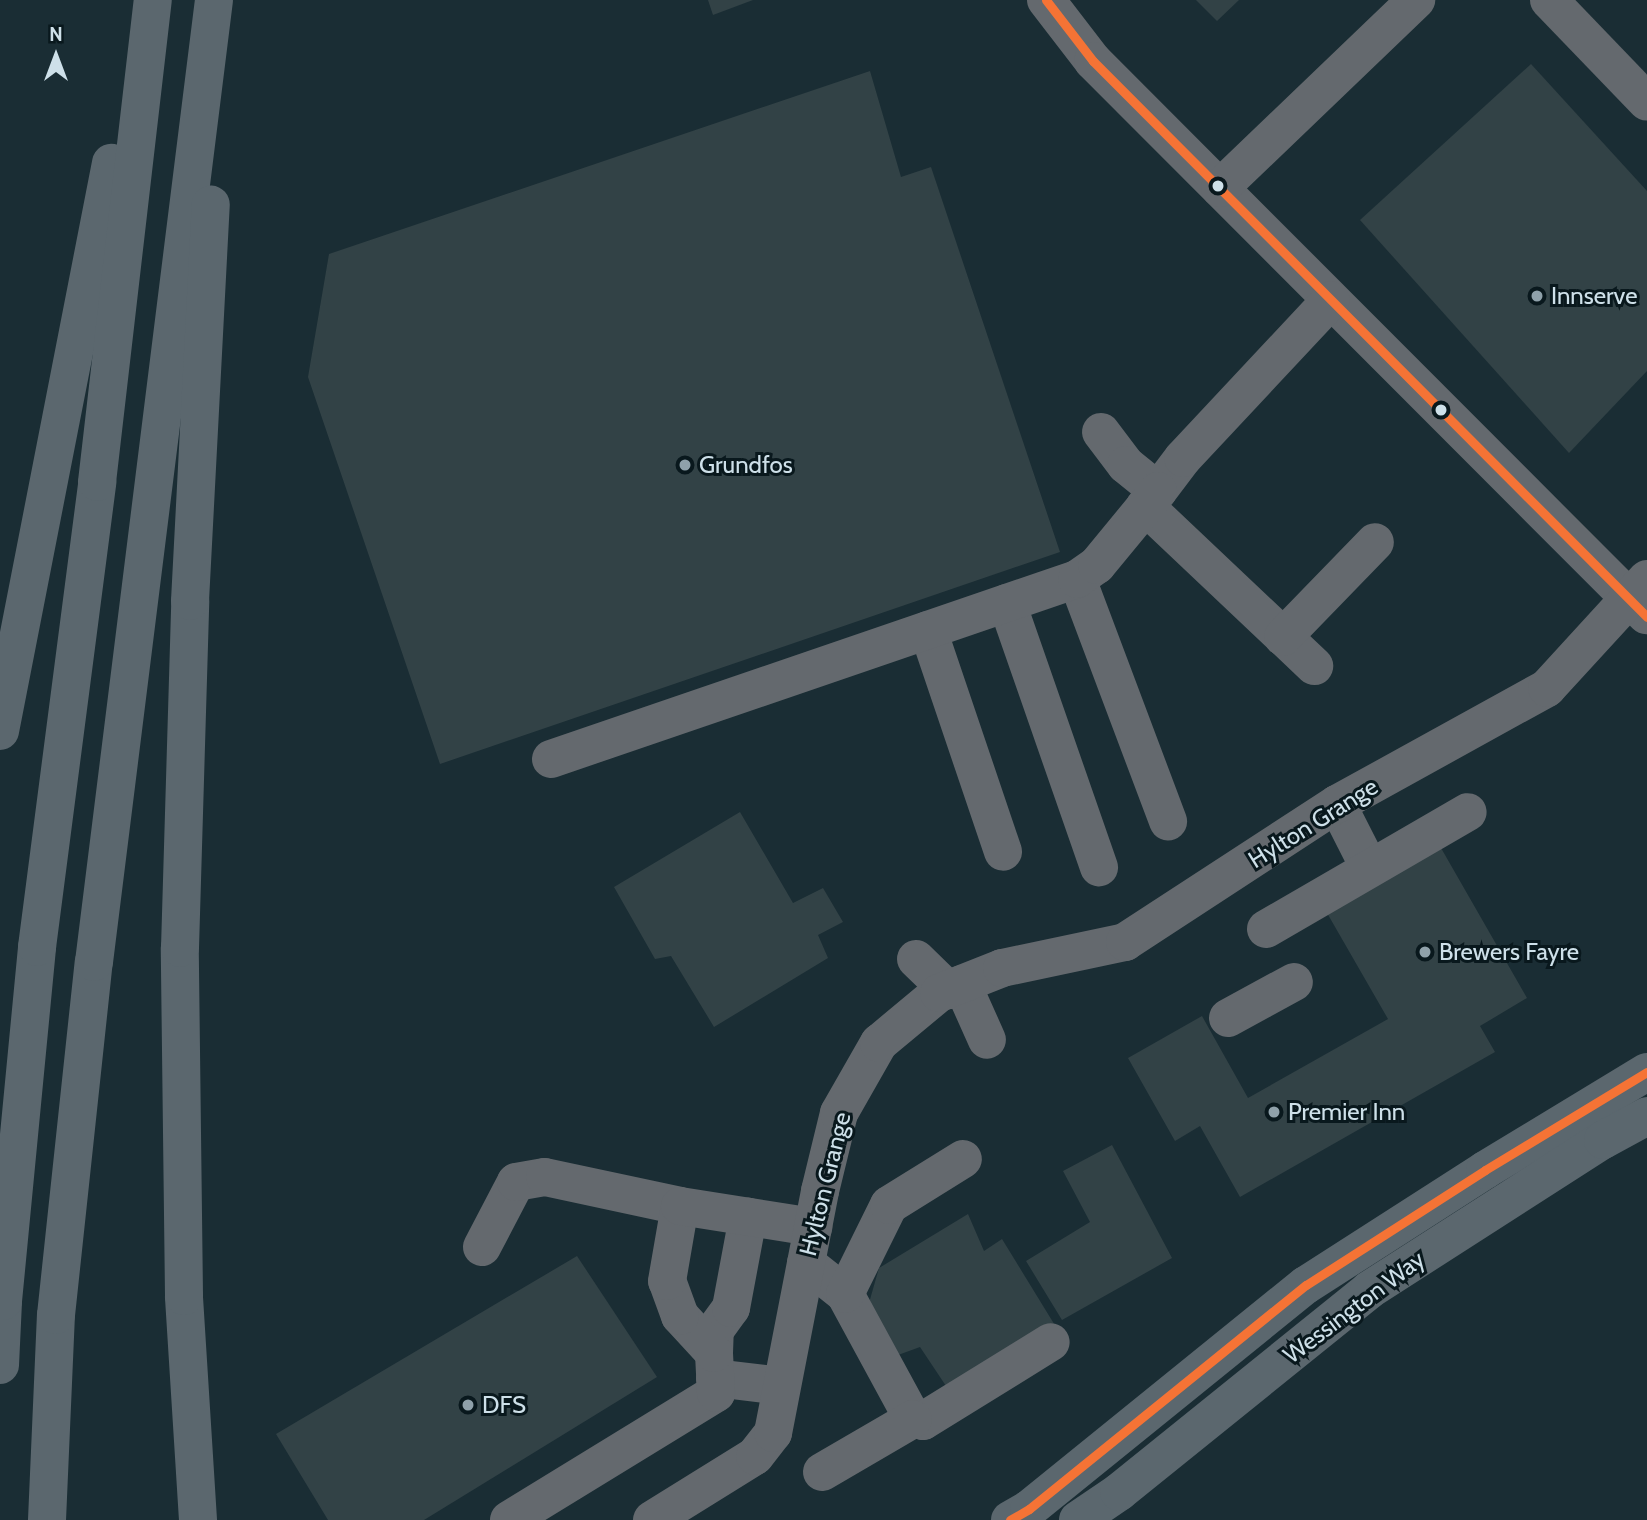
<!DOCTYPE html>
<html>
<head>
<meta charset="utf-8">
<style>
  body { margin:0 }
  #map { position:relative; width:1647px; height:1520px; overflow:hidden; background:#1a2d34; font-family:Cabin,sans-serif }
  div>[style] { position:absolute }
  .building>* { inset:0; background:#324246 }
  .minor>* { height:38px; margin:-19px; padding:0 19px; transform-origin:19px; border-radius:19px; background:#64696e }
  .highway>* { height:38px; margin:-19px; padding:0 19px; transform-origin:19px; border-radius:19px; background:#5b676e }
  .bus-1>* { height:9px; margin:-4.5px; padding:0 4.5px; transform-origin:4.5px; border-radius:4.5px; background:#f57335 }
  .dots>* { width:19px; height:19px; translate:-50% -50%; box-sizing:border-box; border:4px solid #09181d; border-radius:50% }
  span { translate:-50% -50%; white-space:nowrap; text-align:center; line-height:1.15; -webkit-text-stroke:6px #09181d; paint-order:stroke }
  .poi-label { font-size:24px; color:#cee0e9 }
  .left { translate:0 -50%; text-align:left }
  .street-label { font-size:24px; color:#cee0e9 }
  .north { position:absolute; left:21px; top:21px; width:70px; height:70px; -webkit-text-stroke:5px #09181d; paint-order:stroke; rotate:0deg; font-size:19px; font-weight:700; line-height:28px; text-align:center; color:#cee0e9 }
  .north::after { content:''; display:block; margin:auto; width:24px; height:32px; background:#cee0e9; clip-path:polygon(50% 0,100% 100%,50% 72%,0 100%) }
</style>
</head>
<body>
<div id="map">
  <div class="building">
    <div style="clip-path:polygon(708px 0,753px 0,713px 15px)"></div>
    <div style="clip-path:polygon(1196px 0,1239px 0,1217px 21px)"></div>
    <div style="clip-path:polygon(1531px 64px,1647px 191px,1647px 371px,1569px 453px,1360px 220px)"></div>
    <div style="clip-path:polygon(870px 71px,901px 177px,931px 167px,1060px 552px,440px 764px,308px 377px,329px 254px)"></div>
    <div style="clip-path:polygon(740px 812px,793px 903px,823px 888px,843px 922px,818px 935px,828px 958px,714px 1027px,671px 956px,655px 959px,614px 887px)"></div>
    <div style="clip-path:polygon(1437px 841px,1527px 998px,1480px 1026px,1495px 1052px,1240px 1197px,1200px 1126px,1175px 1141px,1128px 1058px,1202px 1016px,1248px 1098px,1388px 1019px,1323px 906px)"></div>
    <div style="clip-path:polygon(1112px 1145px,1172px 1258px,1062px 1320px,1026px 1261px,1090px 1222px,1063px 1171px)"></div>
    <div style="clip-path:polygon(968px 1214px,984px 1251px,1002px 1239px,1056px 1327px,950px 1392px,920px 1347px,887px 1359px,865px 1317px,879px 1268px)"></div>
    <div style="clip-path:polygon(577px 1256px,657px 1377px,424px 1520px,328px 1520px,276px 1434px)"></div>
  </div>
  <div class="minor">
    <div style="left:1046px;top:0;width:77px;rotate:52.4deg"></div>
    <div style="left:1093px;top:61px;width:783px;rotate:45.05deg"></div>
    <div style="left:1549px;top:0;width:141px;rotate:46.1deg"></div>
    <div style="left:1220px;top:188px;width:272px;rotate:-43.8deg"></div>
    <div style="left:1101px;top:432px;width:41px;rotate:52.9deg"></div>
    <div style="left:1126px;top:465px;width:41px;rotate:39.1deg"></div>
    <div style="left:1158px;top:491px;width:41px;rotate:-52.9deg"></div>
    <div style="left:1183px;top:458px;width:216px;rotate:-46.9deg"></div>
    <div style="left:1145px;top:506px;width:233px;rotate:43.4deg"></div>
    <div style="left:1077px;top:579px;width:259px;rotate:69.4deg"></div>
    <div style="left:1007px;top:603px;width:280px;rotate:70.8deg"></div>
    <div style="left:928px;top:630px;width:234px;rotate:71.3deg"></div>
    <div style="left:1283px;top:637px;width:132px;rotate:-45.9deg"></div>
    <div style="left:551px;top:759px;width:556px;rotate:-18.89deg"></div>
    <div style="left:1077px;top:579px;width:24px;rotate:-35deg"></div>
    <div style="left:1097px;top:565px;width:96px;rotate:-50.5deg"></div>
    <div style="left:1337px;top:804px;width:71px;rotate:63.1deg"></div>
    <div style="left:1266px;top:929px;width:233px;rotate:-30.1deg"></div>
    <div style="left:916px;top:959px;width:45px;rotate:44.1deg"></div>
    <div style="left:962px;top:984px;width:61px;rotate:65.9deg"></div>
    <div style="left:1228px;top:1018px;width:75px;rotate:-28.6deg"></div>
    <div style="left:482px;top:1247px;width:73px;rotate:-62.4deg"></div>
    <div style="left:516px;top:1182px;width:29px;rotate:-10deg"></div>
    <div style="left:545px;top:1177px;width:138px;rotate:12.1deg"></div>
    <div style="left:806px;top:1263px;width:50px;rotate:38.5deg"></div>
    <div style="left:845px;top:1294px;width:142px;rotate:61.5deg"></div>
    <div style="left:913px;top:1419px;width:10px;rotate:11deg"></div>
    <div style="left:923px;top:1421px;width:150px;rotate:-31.7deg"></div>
    <div style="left:845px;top:1294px;width:99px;rotate:-63.7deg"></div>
    <div style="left:889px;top:1205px;width:87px;rotate:-31.9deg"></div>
    <div style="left:714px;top:1353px;width:23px;rotate:-88deg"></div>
    <div style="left:715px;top:1330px;width:27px;rotate:-54deg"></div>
    <div style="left:731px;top:1308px;width:93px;rotate:-79.4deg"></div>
    <div style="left:715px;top:1378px;width:66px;rotate:6.9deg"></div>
    <div style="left:822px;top:1472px;width:105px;rotate:-30.2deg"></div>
    <div style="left:509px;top:1520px;width:243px;rotate:-31.5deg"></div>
    <div style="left:716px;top:1393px;width:40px;rotate:-92.9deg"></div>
    <div style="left:714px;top:1353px;width:50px;rotate:-132.6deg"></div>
    <div style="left:680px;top:1316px;width:37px;rotate:-110deg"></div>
    <div style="left:667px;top:1281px;width:76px;rotate:-80.2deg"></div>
    <div style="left:680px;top:1206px;width:135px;rotate:9deg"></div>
    <div style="left:652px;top:1520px;width:121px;rotate:-31.9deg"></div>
    <div style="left:755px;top:1456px;width:29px;rotate:-52deg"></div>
    <div style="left:773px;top:1433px;width:247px;rotate:-79deg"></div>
    <div style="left:820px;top:1191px;width:80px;rotate:-76.3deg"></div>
    <div style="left:839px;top:1113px;width:81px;rotate:-60.3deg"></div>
    <div style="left:879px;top:1043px;width:78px;rotate:-39.8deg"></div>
    <div style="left:939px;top:993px;width:68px;rotate:-21.6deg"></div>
    <div style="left:1002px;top:968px;width:126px;rotate:-11.9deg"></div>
    <div style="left:1125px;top:942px;width:253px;rotate:-33.1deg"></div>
    <div style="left:1337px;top:804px;width:240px;rotate:-28.9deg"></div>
    <div style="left:1547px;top:688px;width:148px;rotate:-47.5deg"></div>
  </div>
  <div class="highway">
    <div style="left:0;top:731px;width:579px;rotate:-78.94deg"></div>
    <div style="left:0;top:1365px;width:64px;rotate:-87.3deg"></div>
    <div style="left:3px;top:1301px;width:356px;rotate:-84.5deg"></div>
    <div style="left:37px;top:947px;width:469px;rotate:-82.6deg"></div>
    <div style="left:97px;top:482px;width:485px;rotate:-83.4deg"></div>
    <div style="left:47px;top:1520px;width:205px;rotate:-87.5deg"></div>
    <div style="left:56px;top:1315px;width:355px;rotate:-83.9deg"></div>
    <div style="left:94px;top:962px;width:969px;rotate:-82.89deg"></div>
    <div style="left:198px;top:1520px;width:224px;rotate:-93.6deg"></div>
    <div style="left:184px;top:1296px;width:348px;rotate:-90.7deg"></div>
    <div style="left:180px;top:948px;width:347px;rotate:-88.3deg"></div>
    <div style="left:190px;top:601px;width:397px;rotate:-87deg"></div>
    <div style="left:1010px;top:1520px;width:22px;rotate:-30deg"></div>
    <div style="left:1029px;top:1509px;width:356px;rotate:-39deg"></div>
    <div style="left:1306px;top:1285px;width:213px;rotate:-32.7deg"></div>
    <div style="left:1485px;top:1170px;width:189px;rotate:-31.2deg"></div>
    <div style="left:1078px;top:1520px;width:50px;rotate:-34.3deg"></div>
    <div style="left:1119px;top:1492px;width:321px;rotate:-38.9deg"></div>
    <div style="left:1369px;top:1290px;width:278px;rotate:-32.7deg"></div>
    <div style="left:1603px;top:1140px;width:50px;rotate:-28.6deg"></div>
  </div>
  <div class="bus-1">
    <div style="left:1046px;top:0;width:77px;rotate:52.4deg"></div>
    <div style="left:1093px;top:61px;width:785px;rotate:45.1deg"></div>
    <div style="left:1010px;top:1520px;width:22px;rotate:-30deg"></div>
    <div style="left:1029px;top:1509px;width:356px;rotate:-39deg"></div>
    <div style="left:1306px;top:1285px;width:213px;rotate:-32.7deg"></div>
    <div style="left:1485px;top:1170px;width:189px;rotate:-31.2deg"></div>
  </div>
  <div class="dots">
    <div style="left:1218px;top:186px;background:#cee0e9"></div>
    <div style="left:1537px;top:296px;background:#8fa1aa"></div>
    <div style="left:1441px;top:410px;background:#cee0e9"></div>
    <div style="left:685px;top:465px;background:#8fa1aa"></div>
    <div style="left:1425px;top:952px;background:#8fa1aa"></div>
    <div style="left:1274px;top:1112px;background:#8fa1aa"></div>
    <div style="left:468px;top:1405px;background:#8fa1aa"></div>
  </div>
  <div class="poi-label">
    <span class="left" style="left:1551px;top:296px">Innserve</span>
    <span class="left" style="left:699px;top:465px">Grundfos</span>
    <span class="left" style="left:1439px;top:952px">Brewers Fayre</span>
    <span class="left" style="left:1288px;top:1112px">Premier Inn</span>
    <span class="left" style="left:482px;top:1405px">DFS</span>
  </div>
  <div class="street-label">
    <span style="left:1313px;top:823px;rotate:-32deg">Hylton Grange</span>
    <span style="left:825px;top:1184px;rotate:-76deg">Hylton Grange</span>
    <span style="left:1354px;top:1307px;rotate:-37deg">Wessington Way</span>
  </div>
  <div class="north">N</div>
</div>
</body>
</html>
